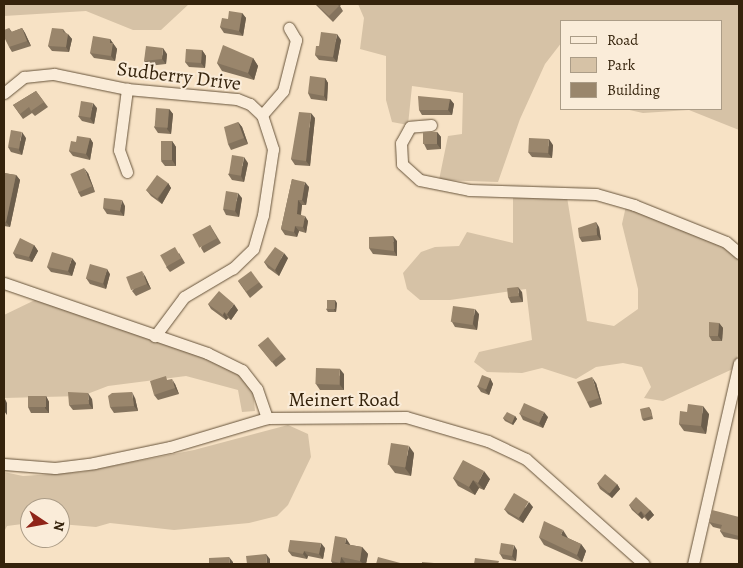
<!DOCTYPE html>
<html>
<head>
<meta charset="utf-8">
<style>
  body { margin:0 }
  #map { position:relative; width:743px; height:568px; overflow:hidden; background:#f7e2c5; font-family:Alegreya,serif }
  div>[style] { position:absolute }
  .green>* { inset:0; background:#d6c2a6 }
  .roads { filter:drop-shadow(0 0 1px #66533a) drop-shadow(0 0 1px #66533a) }
  .minor>* { height:11px; margin:-5.5px; padding:0 5.5px; transform-origin:5.5px; border-radius:5.5px; background:#faecd9 }
  .wall>* { inset:0; background:#84735d }
  .shaded-wall>* { inset:0; background:#6c5e4c }
  .building>* { inset:0; background:#9a866c; transform-origin:0 0 }
  span { translate:-50% -50%; white-space:nowrap; text-align:center; line-height:1.15; -webkit-text-stroke:4px #faecd9; paint-order:stroke }
  .street-label { font-size:20px; color:#35230c }
  .frame { position:absolute; inset:0; border:5px solid #35230c; pointer-events:none }
  .legend { position:absolute; left:560px; top:20px; width:162px; height:90px; box-sizing:border-box; background:#faecd9; border:1px solid #ab9c87; margin:0; padding:6px 9px; list-style:none; font-size:15px; color:#35230c }
  .legend li { display:flex; align-items:center; gap:10px; height:25px }
  .legend b { width:25px; border:1px solid #ab9c87 }
  .north { position:absolute; left:20px; top:498px; width:50px; height:50px; box-sizing:border-box; background:#faecd9; border:1px solid #ab9c87; border-radius:50%; rotate:102deg; font-size:14px; font-weight:700; line-height:20px; text-align:center; color:#35230c }
  .north::after { content:''; display:block; margin:auto; width:18px; height:22px; background:#8f2418; clip-path:polygon(50% 0,100% 100%,50% 72%,0 100%) }
</style>
</head>
<body>
<div id="map">
  <div class="green">
    <div style="clip-path:polygon(4px 4px,189px 4px,161px 30px,133px 30px,86px 11px,4px 16px)"></div>
    <div style="clip-path:polygon(358px 4px,739px 4px,739px 130px,689px 110px,643px 113px,625px 109px,722px 109px,722px 21px,562px 21px,562px 42px,545px 64px,520px 119px,498px 182px,439px 180px,448px 136px,462px 134px,463px 93px,412px 86px,408px 125px,392px 122px,386px 100px,386px 56px,360px 49px,364px 18px)"></div>
    <div style="clip-path:polygon(567px 197px,587px 321px,614px 326px,638px 309px,638px 289px,622px 224px,626px 206px,726px 247px,739px 259px,739px 349px,735px 368px,663px 401px,644px 398px,651px 387px,642px 367px,623px 363px,596px 367px,576px 379px,542px 368px,522px 373px,487px 372px,474px 362px,479px 352px,532px 340px,526px 289px,450px 300px,420px 300px,407px 289px,403px 273px,421px 252px,435px 247px,459px 246px,467px 232px,513px 243px,513px 198px)"></div>
    <div style="clip-path:polygon(35px 300px,208px 358px,242px 375px,253px 391px,255px 411px,242px 412px,238px 390px,186px 376px,108px 386px,82px 396px,4px 398px,4px 315px)"></div>
    <div style="clip-path:polygon(288px 425px,308px 434px,311px 457px,288px 505px,277px 516px,249px 523px,174px 530px,110px 523px,96px 527px,60px 524px,60px 508px,30px 508px,30px 523px,7px 526px,4px 532px,4px 472px,23px 476px,82px 472px,194px 450px)"></div>
  </div>
  <div class="roads">
    <div class="minor">
      <div style="left:4px;top:93px;width:26px;rotate:-39deg"></div>
      <div style="left:24px;top:77px;width:30px;rotate:-6deg"></div>
      <div style="left:54px;top:74px;width:75px;rotate:11.6deg"></div>
      <div style="left:127px;top:89px;width:110px;rotate:5.2deg"></div>
      <div style="left:237px;top:99px;width:14px;rotate:21deg"></div>
      <div style="left:250px;top:104px;width:16px;rotate:43deg"></div>
      <div style="left:262px;top:115px;width:36px;rotate:72deg"></div>
      <div style="left:273px;top:149px;width:67px;rotate:98.6deg"></div>
      <div style="left:263px;top:215px;width:35px;rotate:106deg"></div>
      <div style="left:253px;top:249px;width:28px;rotate:136deg"></div>
      <div style="left:233px;top:268px;width:57px;rotate:149.4deg"></div>
      <div style="left:184px;top:297px;width:49px;rotate:126.6deg"></div>
      <div style="left:262px;top:115px;width:32px;rotate:-49deg"></div>
      <div style="left:283px;top:91px;width:53px;rotate:-75.7deg"></div>
      <div style="left:296px;top:40px;width:14px;rotate:-120deg"></div>
      <div style="left:431px;top:125px;width:21px;rotate:175deg"></div>
      <div style="left:410px;top:127px;width:18px;rotate:119deg"></div>
      <div style="left:401px;top:143px;width:21px;rotate:87deg"></div>
      <div style="left:402px;top:164px;width:24px;rotate:42deg"></div>
      <div style="left:420px;top:180px;width:50px;rotate:11.5deg"></div>
      <div style="left:469px;top:190px;width:127px;rotate:1.8deg"></div>
      <div style="left:596px;top:194px;width:40px;rotate:16deg"></div>
      <div style="left:634px;top:205px;width:99px;rotate:21.9deg"></div>
      <div style="left:726px;top:242px;width:17px;rotate:40deg"></div>
      <div style="left:127px;top:172px;width:23px;rotate:-110deg"></div>
      <div style="left:119px;top:150px;width:62px;rotate:-82.5deg"></div>
      <div style="left:4px;top:283px;width:215px;rotate:19deg"></div>
      <div style="left:207px;top:353px;width:39px;rotate:26deg"></div>
      <div style="left:242px;top:370px;width:24px;rotate:52deg"></div>
      <div style="left:257px;top:389px;width:31px;rotate:71deg"></div>
      <div style="left:4px;top:464px;width:51px;rotate:4.5deg"></div>
      <div style="left:55px;top:468px;width:39px;rotate:-7deg"></div>
      <div style="left:94px;top:463px;width:78px;rotate:-11.9deg"></div>
      <div style="left:170px;top:447px;width:101px;rotate:-16.6deg"></div>
      <div style="left:267px;top:418px;width:139px;rotate:-0.4deg"></div>
      <div style="left:406px;top:417px;width:85px;rotate:16.3deg"></div>
      <div style="left:488px;top:441px;width:42px;rotate:25.3deg"></div>
      <div style="left:526px;top:459px;width:158px;rotate:41.7deg"></div>
      <div style="left:693px;top:564px;width:206px;rotate:-77.1deg"></div>
    </div>
  </div>
  <div class="wall">
    <div style="clip-path:polygon(315px 4px,342px 4px,340px 6px,343px 11px,333px 22px)"></div>
    <div style="clip-path:polygon(242px 13px,246px 18px,243px 36px,224px 33px,220px 27px,228px 19px)"></div>
    <div style="clip-path:polygon(9px 28px,12px 32px,22px 28px,25px 33px,31px 46px,12px 52px,9px 47px)"></div>
    <div style="clip-path:polygon(63px 29px,66px 33px,72px 39px,69px 52px,52px 51px,48px 46px)"></div>
    <div style="clip-path:polygon(110px 39px,117px 49px,115px 61px,94px 58px,90px 53px)"></div>
    <div style="clip-path:polygon(341px 40px,337px 62px,319px 60px,315px 55px,319px 46px)"></div>
    <div style="clip-path:polygon(202px 50px,206px 56px,205px 68px,189px 67px,185px 62px)"></div>
    <div style="clip-path:polygon(167px 54px,166px 64px,148px 66px,144px 61px)"></div>
    <div style="clip-path:polygon(253px 58px,258px 66px,254px 80px,222px 71px,217px 63px)"></div>
    <div style="clip-path:polygon(325px 78px,328px 83px,327px 101px,311px 99px,308px 93px)"></div>
    <div style="clip-path:polygon(36px 91px,48px 107px,35px 116px,32px 113px,23px 119px,13px 105px)"></div>
    <div style="clip-path:polygon(450px 99px,454px 104px,452px 115px,422px 115px,419px 110px)"></div>
    <div style="clip-path:polygon(97px 108px,94px 124px,82px 121px,78px 116px)"></div>
    <div style="clip-path:polygon(169px 109px,173px 114px,171px 134px,158px 133px,154px 127px)"></div>
    <div style="clip-path:polygon(315px 118px,310px 166px,295px 165px,291px 159px)"></div>
    <div style="clip-path:polygon(238px 122px,242px 127px,248px 144px,231px 150px,228px 144px)"></div>
    <div style="clip-path:polygon(437px 132px,441px 137px,441px 149px,427px 150px,424px 144px)"></div>
    <div style="clip-path:polygon(26px 138px,22px 155px,11px 152px,8px 147px)"></div>
    <div style="clip-path:polygon(90px 138px,93px 143px,90px 160px,73px 156px,69px 151px,76px 142px)"></div>
    <div style="clip-path:polygon(172px 141px,176px 147px,176px 166px,165px 166px,161px 161px)"></div>
    <div style="clip-path:polygon(553px 145px,552px 158px,532px 157px,528px 152px)"></div>
    <div style="clip-path:polygon(248px 163px,244px 182px,232px 180px,228px 174px)"></div>
    <div style="clip-path:polygon(4px 173px,16px 175px,20px 180px,10px 227px,4px 226px)"></div>
    <div style="clip-path:polygon(88px 173px,95px 192px,81px 197px,78px 192px)"></div>
    <div style="clip-path:polygon(292px 179px,309px 187px,306px 205px,302px 205px,301px 215px,308px 221px,306px 233px,299px 231px,297px 237px,285px 235px,281px 229px)"></div>
    <div style="clip-path:polygon(168px 183px,171px 188px,162px 204px,151px 196px,147px 191px)"></div>
    <div style="clip-path:polygon(242px 198px,239px 217px,226px 215px,223px 209px)"></div>
    <div style="clip-path:polygon(125px 206px,124px 216px,107px 214px,103px 208px)"></div>
    <div style="clip-path:polygon(210px 225px,221px 243px,204px 253px,201px 248px)"></div>
    <div style="clip-path:polygon(599px 227px,601px 240px,582px 242px,579px 237px)"></div>
    <div style="clip-path:polygon(397px 241px,397px 256px,373px 254px,369px 248px)"></div>
    <div style="clip-path:polygon(34px 245px,38px 251px,32px 262px,16px 258px,13px 253px)"></div>
    <div style="clip-path:polygon(179px 253px,185px 263px,170px 272px,166px 267px)"></div>
    <div style="clip-path:polygon(288px 258px,279px 276px,268px 268px,264px 262px)"></div>
    <div style="clip-path:polygon(76px 263px,72px 276px,51px 272px,47px 267px)"></div>
    <div style="clip-path:polygon(110px 274px,106px 289px,90px 284px,86px 278px)"></div>
    <div style="clip-path:polygon(145px 276px,151px 289px,136px 296px,132px 291px)"></div>
    <div style="clip-path:polygon(238px 281px,259px 282px,263px 287px,250px 298px)"></div>
    <div style="clip-path:polygon(522px 292px,523px 302px,511px 303px,508px 297px)"></div>
    <div style="clip-path:polygon(337px 303px,336px 312px,328px 312px,326px 309px)"></div>
    <div style="clip-path:polygon(208px 304px,238px 310px,231px 320px,228px 318px,226px 320px,211px 309px)"></div>
    <div style="clip-path:polygon(479px 314px,477px 330px,455px 327px,452px 322px)"></div>
    <div style="clip-path:polygon(719px 323px,723px 328px,722px 341px,712px 341px,709px 336px)"></div>
    <div style="clip-path:polygon(258px 345px,282px 354px,286px 359px,276px 367px)"></div>
    <div style="clip-path:polygon(344px 374px,344px 390px,320px 390px,316px 384px)"></div>
    <div style="clip-path:polygon(490px 378px,493px 384px,489px 395px,481px 392px,477px 386px)"></div>
    <div style="clip-path:polygon(168px 380px,175px 384px,179px 394px,158px 400px,154px 395px)"></div>
    <div style="clip-path:polygon(596px 383px,602px 404px,590px 408px,587px 402px)"></div>
    <div style="clip-path:polygon(46px 396px,49px 402px,49px 413px,31px 413px,28px 407px)"></div>
    <div style="clip-path:polygon(135px 398px,138px 411px,114px 413px,110px 407px)"></div>
    <div style="clip-path:polygon(92px 399px,93px 409px,73px 410px,69px 405px)"></div>
    <div style="clip-path:polygon(649px 407px,651px 410px,653px 419px,644px 421px,642px 419px)"></div>
    <div style="clip-path:polygon(687px 412px,709px 414px,706px 434px,684px 431px,679px 424px)"></div>
    <div style="clip-path:polygon(520px 414px,548px 417px,543px 428px,523px 420px)"></div>
    <div style="clip-path:polygon(515px 416px,517px 419px,513px 425px,505px 421px,503px 418px)"></div>
    <div style="clip-path:polygon(414px 453px,411px 476px,395px 473px,389px 465px)"></div>
    <div style="clip-path:polygon(453px 478px,490px 479px,484px 490px,479px 488px,475px 495px,458px 486px)"></div>
    <div style="clip-path:polygon(597px 483px,617px 484px,620px 489px,612px 498px,600px 489px)"></div>
    <div style="clip-path:polygon(629px 505px,650px 510px,654px 515px,648px 521px,644px 517px,642px 519px,632px 510px)"></div>
    <div style="clip-path:polygon(533px 507px,523px 523px,508px 514px,504px 509px)"></div>
    <div style="clip-path:polygon(739px 517px,739px 540px,724px 537px,720px 531px,721px 529px,713px 527px,709px 522px)"></div>
    <div style="clip-path:polygon(539px 537px,568px 538px,581px 544px,586px 551px,582px 562px,544px 545px)"></div>
    <div style="clip-path:polygon(351px 545px,362px 547px,368px 554px,366px 564px,333px 564px,331px 561px)"></div>
    <div style="clip-path:polygon(325px 548px,323px 559px,308px 556px,307px 559px,292px 556px,288px 551px)"></div>
    <div style="clip-path:polygon(517px 550px,516px 561px,503px 559px,500px 554px)"></div>
  </div>
  <div class="shaded-wall">
    <div style="clip-path:polygon(242px 13px,246px 18px,243px 36px,239px 31px)"></div>
    <div style="clip-path:polygon(22px 28px,25px 33px,31px 46px,27px 41px)"></div>
    <div style="clip-path:polygon(68px 34px,72px 39px,69px 52px,66px 47px)"></div>
    <div style="clip-path:polygon(337px 34px,341px 40px,337px 62px,333px 57px)"></div>
    <div style="clip-path:polygon(110px 39px,117px 49px,115px 61px,111px 56px,110px 43px)"></div>
    <div style="clip-path:polygon(163px 48px,167px 54px,166px 64px,162px 59px)"></div>
    <div style="clip-path:polygon(202px 50px,206px 56px,205px 68px,201px 63px)"></div>
    <div style="clip-path:polygon(253px 58px,258px 66px,254px 80px,248px 73px)"></div>
    <div style="clip-path:polygon(325px 78px,328px 83px,327px 101px,324px 96px)"></div>
    <div style="clip-path:polygon(450px 99px,454px 104px,452px 115px,448px 110px)"></div>
    <div style="clip-path:polygon(93px 103px,97px 108px,94px 124px,90px 118px)"></div>
    <div style="clip-path:polygon(169px 109px,173px 114px,171px 134px,167px 129px)"></div>
    <div style="clip-path:polygon(311px 113px,315px 118px,310px 166px,306px 161px)"></div>
    <div style="clip-path:polygon(238px 122px,242px 127px,248px 144px,244px 138px)"></div>
    <div style="clip-path:polygon(22px 132px,26px 138px,22px 155px,19px 150px)"></div>
    <div style="clip-path:polygon(437px 132px,441px 137px,441px 149px,437px 144px)"></div>
    <div style="clip-path:polygon(90px 138px,93px 143px,90px 160px,86px 154px)"></div>
    <div style="clip-path:polygon(549px 139px,553px 145px,552px 158px,548px 153px)"></div>
    <div style="clip-path:polygon(172px 141px,176px 147px,176px 166px,172px 160px)"></div>
    <div style="clip-path:polygon(244px 157px,248px 163px,244px 182px,241px 176px)"></div>
    <div style="clip-path:polygon(84px 168px,88px 173px,95px 192px,92px 186px)"></div>
    <div style="clip-path:polygon(16px 175px,20px 180px,10px 227px,6px 222px)"></div>
    <div style="clip-path:polygon(305px 182px,309px 187px,306px 205px,302px 200px)"></div>
    <div style="clip-path:polygon(168px 183px,171px 188px,162px 204px,158px 199px)"></div>
    <div style="clip-path:polygon(238px 193px,242px 198px,239px 217px,235px 211px)"></div>
    <div style="clip-path:polygon(122px 200px,125px 206px,124px 216px,120px 211px)"></div>
    <div style="clip-path:polygon(298px 200px,302px 205px,300px 219px,297px 214px)"></div>
    <div style="clip-path:polygon(305px 216px,308px 221px,306px 233px,303px 227px)"></div>
    <div style="clip-path:polygon(596px 222px,599px 227px,601px 240px,597px 235px)"></div>
    <div style="clip-path:polygon(295px 226px,299px 231px,297px 237px,294px 232px)"></div>
    <div style="clip-path:polygon(393px 236px,397px 241px,397px 256px,394px 251px)"></div>
    <div style="clip-path:polygon(34px 245px,38px 251px,32px 262px,29px 257px)"></div>
    <div style="clip-path:polygon(284px 253px,288px 258px,279px 276px,275px 270px)"></div>
    <div style="clip-path:polygon(72px 258px,76px 263px,72px 276px,68px 271px)"></div>
    <div style="clip-path:polygon(107px 269px,110px 274px,106px 289px,103px 283px)"></div>
    <div style="clip-path:polygon(142px 271px,145px 276px,151px 289px,147px 284px)"></div>
    <div style="clip-path:polygon(518px 287px,522px 292px,523px 302px,519px 296px)"></div>
    <div style="clip-path:polygon(335px 300px,337px 303px,336px 312px,334px 310px)"></div>
    <div style="clip-path:polygon(234px 304px,238px 310px,231px 320px,227px 314px)"></div>
    <div style="clip-path:polygon(475px 309px,479px 314px,477px 330px,473px 324px)"></div>
    <div style="clip-path:polygon(224px 312px,228px 318px,226px 320px,223px 315px)"></div>
    <div style="clip-path:polygon(719px 323px,723px 328px,722px 341px,718px 336px)"></div>
    <div style="clip-path:polygon(340px 369px,344px 374px,344px 390px,340px 385px)"></div>
    <div style="clip-path:polygon(592px 377px,596px 383px,602px 404px,599px 398px)"></div>
    <div style="clip-path:polygon(490px 378px,493px 384px,489px 395px,485px 390px)"></div>
    <div style="clip-path:polygon(172px 379px,175px 384px,179px 394px,175px 388px)"></div>
    <div style="clip-path:polygon(132px 392px,135px 398px,138px 411px,134px 406px)"></div>
    <div style="clip-path:polygon(88px 393px,92px 399px,93px 409px,89px 404px)"></div>
    <div style="clip-path:polygon(46px 396px,49px 402px,49px 413px,45px 408px)"></div>
    <div style="clip-path:polygon(4px 397px,7px 403px,7px 415px,4px 411px)"></div>
    <div style="clip-path:polygon(703px 406px,709px 414px,706px 434px,701px 426px)"></div>
    <div style="clip-path:polygon(544px 412px,548px 417px,543px 428px,539px 423px)"></div>
    <div style="clip-path:polygon(515px 416px,517px 419px,513px 425px,512px 423px)"></div>
    <div style="clip-path:polygon(409px 446px,414px 453px,411px 476px,405px 468px)"></div>
    <div style="clip-path:polygon(484px 471px,490px 479px,484px 490px,478px 483px)"></div>
    <div style="clip-path:polygon(473px 480px,479px 488px,475px 495px,469px 487px)"></div>
    <div style="clip-path:polygon(617px 484px,620px 489px,612px 498px,608px 493px)"></div>
    <div style="clip-path:polygon(529px 502px,533px 507px,523px 523px,519px 518px)"></div>
    <div style="clip-path:polygon(650px 510px,654px 515px,648px 521px,645px 515px)"></div>
    <div style="clip-path:polygon(641px 511px,644px 517px,642px 519px,638px 514px)"></div>
    <div style="clip-path:polygon(563px 530px,568px 538px,566px 542px,561px 535px)"></div>
    <div style="clip-path:polygon(346px 538px,351px 546px,345px 544px)"></div>
    <div style="clip-path:polygon(321px 543px,325px 548px,323px 559px,319px 554px)"></div>
    <div style="clip-path:polygon(581px 544px,586px 551px,582px 562px,577px 555px)"></div>
    <div style="clip-path:polygon(514px 545px,517px 550px,516px 561px,512px 556px)"></div>
    <div style="clip-path:polygon(362px 547px,368px 554px,366px 564px,363px 564px,360px 561px)"></div>
    <div style="clip-path:polygon(304px 551px,308px 556px,307px 559px,303px 554px)"></div>
    <div style="clip-path:polygon(266px 554px,270px 559px,270px 564px,267px 564px)"></div>
    <div style="clip-path:polygon(229px 557px,233px 562px,233px 564px,230px 564px)"></div>
    <div style="clip-path:polygon(341px 557px,346px 564px,341px 564px,340px 563px)"></div>
  </div>
  <div class="building">
    <div style="clip-path:polygon(316px 4px,337px 4px,339px 6px,329px 16px)"></div>
    <div style="clip-path:polygon(229px 11px,242px 13px,239px 31px,220px 27px,222px 18px,228px 19px)"></div>
    <div style="clip-path:polygon(9px 28px,11px 32px,22px 28px,27px 41px,9px 47px,4px 37px,4px 30px)"></div>
    <div style="clip-path:polygon(52px 28px,63px 29px,63px 32px,68px 34px,66px 47px,48px 46px)"></div>
    <div style="clip-path:polygon(321px 32px,337px 34px,333px 57px,315px 55px,316px 46px,319px 46px)"></div>
    <div style="clip-path:polygon(93px 36px,110px 39px,110px 43px,113px 43px,111px 56px,90px 53px)"></div>
    <div style="clip-path:polygon(223px 45px,253px 58px,248px 73px,217px 63px)"></div>
    <div style="clip-path:polygon(146px 46px,163px 48px,162px 59px,144px 61px)"></div>
    <div style="left:186px;top:49px;width:16px;height:13px;rotate:4deg"></div>
    <div style="clip-path:polygon(310px 76px,325px 78px,324px 96px,308px 93px)"></div>
    <div style="clip-path:polygon(36px 91px,44px 102px,31px 111px,29px 107px,20px 114px,13px 105px)"></div>
    <div style="clip-path:polygon(418px 96px,450px 99px,448px 110px,419px 110px)"></div>
    <div style="left:81px;top:101px;width:12px;height:15px;rotate:9deg"></div>
    <div style="left:156px;top:108px;width:13px;height:19px;rotate:4deg"></div>
    <div style="clip-path:polygon(299px 112px,311px 113px,306px 161px,291px 159px)"></div>
    <div style="clip-path:polygon(238px 122px,244px 138px,228px 144px,224px 127px)"></div>
    <div style="left:11px;top:130px;width:11px;height:17px;rotate:10deg"></div>
    <div style="left:423px;top:132px;width:14px;height:12px"></div>
    <div style="clip-path:polygon(77px 136px,90px 138px,86px 154px,69px 151px,71px 141px,76px 142px)"></div>
    <div style="left:529px;top:138px;width:20px;height:14px;rotate:3deg"></div>
    <div style="left:172px;top:141px;width:19px;height:11px;rotate:90deg"></div>
    <div style="left:232px;top:155px;width:12px;height:19px;rotate:9deg"></div>
    <div style="left:84px;top:168px;width:20px;height:15px;rotate:66deg"></div>
    <div style="clip-path:polygon(4px 173px,16px 175px,6px 222px,4px 221px)"></div>
    <div style="left:157px;top:175px;width:14px;height:19px;rotate:36deg"></div>
    <div style="clip-path:polygon(292px 179px,305px 182px,302px 200px,298px 200px,297px 214px,305px 216px,303px 227px,295px 226px,294px 232px,281px 229px)"></div>
    <div style="left:226px;top:191px;width:12px;height:18px;rotate:9deg"></div>
    <div style="clip-path:polygon(104px 198px,122px 200px,120px 211px,103px 208px)"></div>
    <div style="clip-path:polygon(596px 222px,597px 235px,579px 237px,578px 228px)"></div>
    <div style="left:210px;top:225px;width:15px;height:20px;rotate:62deg"></div>
    <div style="clip-path:polygon(393px 236px,394px 251px,369px 248px,369px 237px)"></div>
    <div style="clip-path:polygon(20px 238px,34px 245px,29px 257px,13px 253px)"></div>
    <div style="left:175px;top:247px;width:13px;height:17px;rotate:61deg"></div>
    <div style="clip-path:polygon(275px 247px,284px 253px,275px 270px,264px 262px)"></div>
    <div style="clip-path:polygon(52px 252px,72px 258px,68px 271px,47px 267px)"></div>
    <div style="left:90px;top:264px;width:18px;height:15px;rotate:16deg"></div>
    <div style="left:142px;top:271px;width:14px;height:17px;rotate:69deg"></div>
    <div style="left:251px;top:271px;width:14px;height:16px;rotate:54deg"></div>
    <div style="left:518px;top:287px;width:9px;height:11px;rotate:84deg"></div>
    <div style="clip-path:polygon(219px 291px,234px 304px,227px 314px,224px 312px,223px 315px,208px 304px)"></div>
    <div style="left:327px;top:300px;width:8px;height:9px"></div>
    <div style="left:453px;top:306px;width:22px;height:16px;rotate:8deg"></div>
    <div style="clip-path:polygon(709px 322px,719px 323px,718px 336px,709px 336px)"></div>
    <div style="left:268px;top:337px;width:22px;height:13px;rotate:51deg"></div>
    <div style="left:316px;top:368px;width:24px;height:16px;rotate:2deg"></div>
    <div style="left:482px;top:375px;width:9px;height:12px;rotate:21deg"></div>
    <div style="clip-path:polygon(166px 376px,167px 380px,172px 379px,175px 388px,154px 395px,150px 381px)"></div>
    <div style="clip-path:polygon(592px 377px,599px 398px,587px 402px,577px 382px)"></div>
    <div style="clip-path:polygon(68px 392px,88px 393px,89px 404px,69px 405px)"></div>
    <div style="clip-path:polygon(132px 392px,134px 406px,110px 407px,108px 396px,112px 393px)"></div>
    <div style="left:28px;top:396px;width:18px;height:11px"></div>
    <div style="left:524px;top:403px;width:22px;height:12px;rotate:24deg"></div>
    <div style="clip-path:polygon(688px 404px,703px 406px,701px 426px,679px 424px,680px 411px,687px 412px)"></div>
    <div style="clip-path:polygon(649px 407px,652px 416px,642px 419px,640px 409px)"></div>
    <div style="clip-path:polygon(507px 412px,515px 416px,512px 423px,503px 418px)"></div>
    <div style="left:391px;top:443px;width:18px;height:22px;rotate:9deg"></div>
    <div style="clip-path:polygon(463px 460px,484px 471px,478px 483px,473px 480px,469px 487px,453px 478px)"></div>
    <div style="left:605px;top:474px;width:16px;height:12px;rotate:40deg"></div>
    <div style="left:514px;top:493px;width:17px;height:19px;rotate:31deg"></div>
    <div style="clip-path:polygon(636px 497px,650px 510px,645px 515px,641px 511px,638px 514px,629px 505px)"></div>
    <div style="clip-path:polygon(712px 510px,739px 517px,739px 536px,720px 531px,722px 525px,709px 522px)"></div>
    <div style="clip-path:polygon(544px 521px,563px 530px,561px 535px,581px 544px,577px 555px,539px 537px)"></div>
    <div style="clip-path:polygon(335px 536px,346px 538px,345px 544px,362px 547px,360px 561px,341px 557px,340px 563px,331px 561px)"></div>
    <div style="clip-path:polygon(290px 540px,321px 543px,319px 554px,304px 551px,303px 554px,288px 551px)"></div>
    <div style="left:501px;top:543px;width:13px;height:11px;rotate:9deg"></div>
    <div style="clip-path:polygon(266px 554px,267px 564px,247px 564px,246px 556px)"></div>
    <div style="clip-path:polygon(229px 557px,230px 564px,209px 564px,209px 558px)"></div>
    <div style="clip-path:polygon(378px 557px,404px 564px,376px 564px)"></div>
    <div style="clip-path:polygon(475px 558px,499px 561px,498px 564px,474px 564px)"></div>
    <div style="clip-path:polygon(422px 562px,446px 564px,422px 564px)"></div>
  </div>
  <div class="street-label">
    <span style="left:179px;top:76px;rotate:7deg">Sudberry Drive</span>
    <span style="left:344px;top:399px">Meinert Road</span>
  </div>
  <div class="frame"></div>
  <ul class="legend">
  <li><b style="height:6px;background:#faecd9"></b>Road</li>
  <li><b style="height:14px;background:#d6c2a6"></b>Park</li>
  <li><b style="height:14px;background:#9a866c"></b>Building</li>
  </ul>
  <div class="north">N</div>
</div>
</body>
</html>
